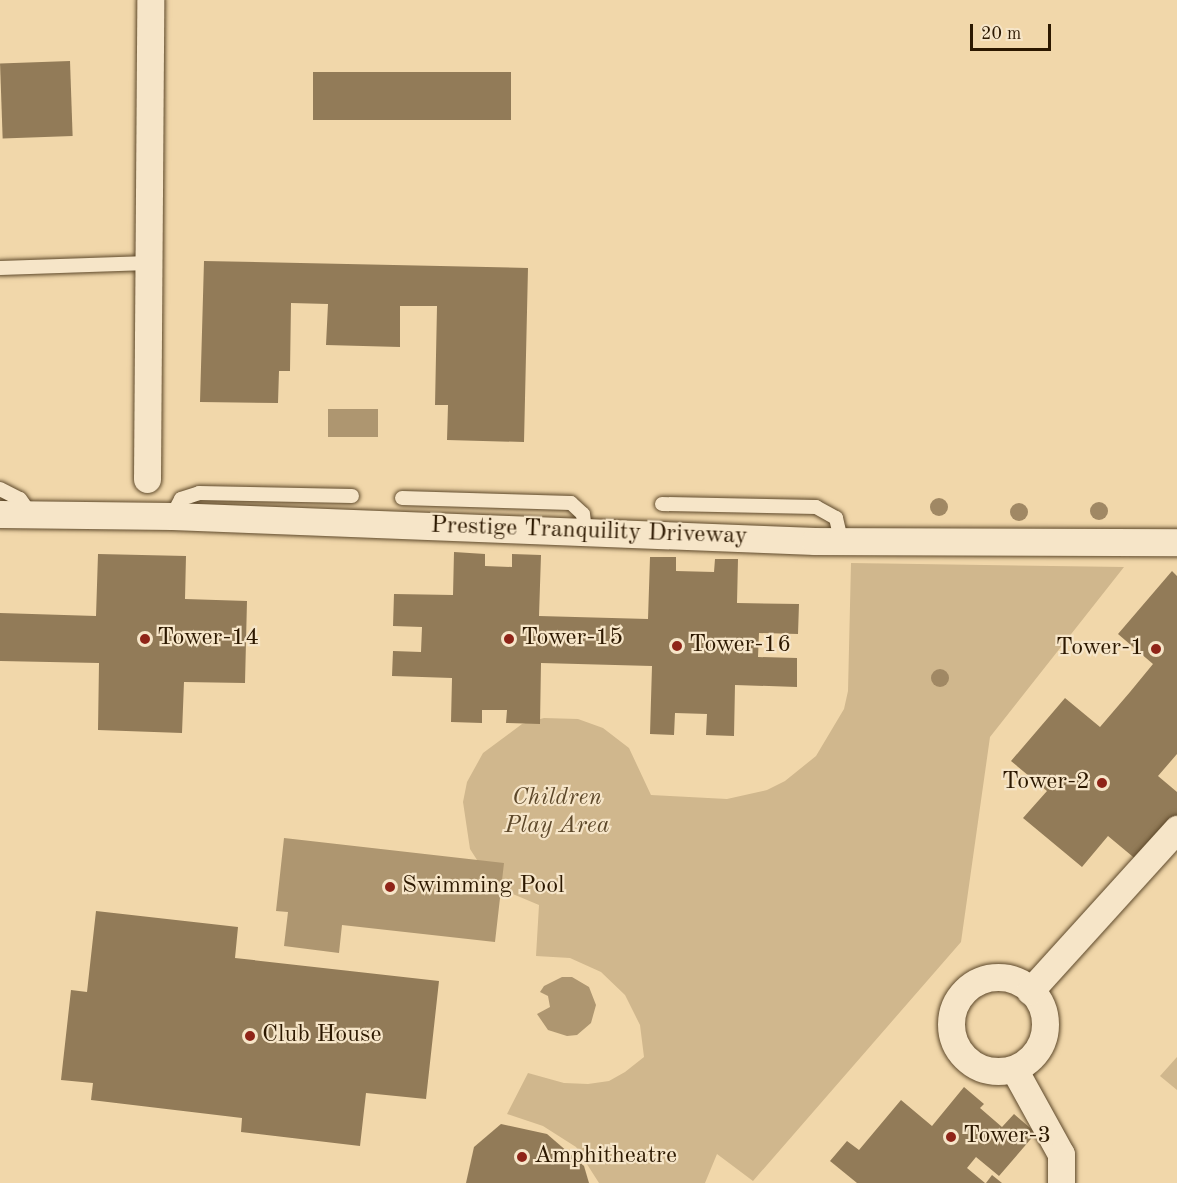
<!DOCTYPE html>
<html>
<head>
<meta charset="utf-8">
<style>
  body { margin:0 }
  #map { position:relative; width:1177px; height:1183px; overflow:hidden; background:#f1d7aa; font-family:"Old Standard TT",serif }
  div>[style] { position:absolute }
  .green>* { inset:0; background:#d0b78d }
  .water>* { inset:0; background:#ae9670; transform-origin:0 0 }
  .building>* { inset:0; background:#927b58; transform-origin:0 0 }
  .roads { filter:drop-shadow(0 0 2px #5d482a) drop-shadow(0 0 2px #5d482a) }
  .lane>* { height:14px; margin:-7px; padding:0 7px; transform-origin:7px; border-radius:7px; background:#f6e5c8 }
  .street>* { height:27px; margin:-13.5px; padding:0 13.5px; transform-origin:13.5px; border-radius:13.5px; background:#f6e5c8 }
  .street>.ring { margin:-13.5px; padding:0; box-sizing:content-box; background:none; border:27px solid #f6e5c8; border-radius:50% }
  .trees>* { width:18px; height:18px; margin:-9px; border-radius:50%; background:#a08864 }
  .dots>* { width:16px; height:16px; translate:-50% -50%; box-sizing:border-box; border:3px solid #f6e5c8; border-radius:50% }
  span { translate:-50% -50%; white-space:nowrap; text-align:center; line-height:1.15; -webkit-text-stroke:4.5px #f6e5c8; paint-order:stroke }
  .street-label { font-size:24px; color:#2c1800 }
  .poi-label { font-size:24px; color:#2c1800 }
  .left { translate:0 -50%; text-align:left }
  .right { translate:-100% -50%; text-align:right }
  .park-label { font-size:24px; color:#5d482a; font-style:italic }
  .scale { position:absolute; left:970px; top:24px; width:81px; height:27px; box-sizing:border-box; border:3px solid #2c1800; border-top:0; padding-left:8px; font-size:18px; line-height:21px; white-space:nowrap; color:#2c1800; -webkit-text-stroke:4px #f6e5c8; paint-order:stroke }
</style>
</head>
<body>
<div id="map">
  <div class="green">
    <div style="clip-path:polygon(851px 563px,1124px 567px,990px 737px,961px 942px,753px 1181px,717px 1154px,705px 1183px,599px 1183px,576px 1147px,543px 1126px,507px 1114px,528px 1073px,564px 1083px,588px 1084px,609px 1081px,625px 1072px,644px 1057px,640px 1025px,625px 995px,601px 972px,570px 958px,536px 956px,539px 905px,508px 892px,488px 877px,470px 849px,463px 802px,467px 782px,483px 753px,522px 724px,544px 718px,578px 719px,603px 728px,629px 748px,651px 795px,727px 799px,767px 790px,785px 781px,816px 756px,844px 709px,848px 691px)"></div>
    <div style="clip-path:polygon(1177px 1057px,1177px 1090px,1160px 1076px)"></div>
  </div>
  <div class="water">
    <div style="left:328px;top:409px;width:50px;height:28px"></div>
    <div style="clip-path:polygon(284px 838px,504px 863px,495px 942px,342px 925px,339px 953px,284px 946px,288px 912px,276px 911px)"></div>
    <div style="clip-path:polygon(562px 977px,572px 977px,589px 987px,596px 1005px,591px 1023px,577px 1035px,567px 1036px,548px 1030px,537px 1014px,550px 1007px,548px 996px,540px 992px,544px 986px)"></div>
  </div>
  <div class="building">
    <div style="left:70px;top:61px;width:75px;height:70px;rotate:88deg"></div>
    <div style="left:313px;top:72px;width:198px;height:48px"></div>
    <div style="clip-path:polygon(204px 261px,528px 268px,524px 442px,447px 440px,448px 405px,435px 405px,437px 306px,400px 306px,400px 347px,326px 345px,328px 304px,291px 303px,290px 371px,279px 371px,278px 403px,200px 402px)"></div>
    <div style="clip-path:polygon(454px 552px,485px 554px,485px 566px,512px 567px,512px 554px,541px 555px,539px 616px,648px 619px,650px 557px,676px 557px,676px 571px,714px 572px,715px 559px,738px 559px,737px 603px,799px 604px,798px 634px,759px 633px,758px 657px,797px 658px,797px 687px,735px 685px,734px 736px,706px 735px,707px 714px,675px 713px,674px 735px,650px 734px,652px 666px,541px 663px,540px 724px,506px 723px,507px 710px,482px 710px,482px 723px,451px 722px,452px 678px,392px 676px,393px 651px,421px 652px,422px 627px,393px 626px,394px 594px,453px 595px)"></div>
    <div style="clip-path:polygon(98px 554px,186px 556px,185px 599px,247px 601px,245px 683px,184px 682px,182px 733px,98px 730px,99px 663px,0 661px,0 613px,96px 616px)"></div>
    <div style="clip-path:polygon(1172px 571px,1177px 576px,1177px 754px,1158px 776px,1177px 792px,1177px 815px,1138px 861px,1108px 836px,1082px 867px,1023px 818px,1047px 791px,1011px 761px,1065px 698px,1100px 727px,1130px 692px,1153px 664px,1118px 634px)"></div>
    <div style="clip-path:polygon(96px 911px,238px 927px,235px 958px,439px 981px,426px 1099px,366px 1093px,360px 1146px,241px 1132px,242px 1118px,91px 1100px,93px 1083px,61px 1080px,71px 990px,87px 992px)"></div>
    <div style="clip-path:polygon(964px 1087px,984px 1104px,980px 1108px,1002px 1127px,1014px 1114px,1036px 1133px,999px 1176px,976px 1157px,967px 1168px,985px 1183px,857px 1183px,830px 1161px,847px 1141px,859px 1150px,901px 1100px,932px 1126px)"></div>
    <div style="clip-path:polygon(501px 1124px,547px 1134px,584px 1166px,589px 1183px,466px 1183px,474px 1147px)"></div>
    <div style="clip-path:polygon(992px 1175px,1002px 1183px,986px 1183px)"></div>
  </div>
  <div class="roads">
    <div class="lane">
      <div style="left:0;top:268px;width:149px;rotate:-1.9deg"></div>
      <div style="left:0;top:489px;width:22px;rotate:27deg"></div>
      <div style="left:20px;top:499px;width:19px;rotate:55deg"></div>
      <div style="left:402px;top:498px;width:169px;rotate:1.7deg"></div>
      <div style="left:571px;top:503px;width:16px;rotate:43deg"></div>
      <div style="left:583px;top:514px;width:17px;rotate:83deg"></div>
      <div style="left:662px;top:504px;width:154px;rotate:1.1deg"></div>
      <div style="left:816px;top:507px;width:23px;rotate:29deg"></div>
      <div style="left:836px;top:518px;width:22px;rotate:77deg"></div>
      <div style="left:172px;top:516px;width:19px;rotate:-62deg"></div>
      <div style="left:181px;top:499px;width:19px;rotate:-18deg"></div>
      <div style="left:199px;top:493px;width:153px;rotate:1.1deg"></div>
    </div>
    <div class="street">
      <div style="left:147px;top:479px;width:479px;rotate:-89.6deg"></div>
      <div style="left:0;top:514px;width:172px;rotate:0.7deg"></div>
      <div style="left:172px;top:516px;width:643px;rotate:2.23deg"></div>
      <div style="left:815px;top:541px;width:362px;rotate:0.2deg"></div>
      <div class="ring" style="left:951px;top:977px;width:67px;height:67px"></div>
      <div style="left:1030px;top:991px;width:219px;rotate:-47.8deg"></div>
      <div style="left:1014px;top:1069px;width:97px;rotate:61.1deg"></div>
      <div style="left:1061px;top:1154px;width:29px;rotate:90deg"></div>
    </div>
  </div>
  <div class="trees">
    <div style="left:939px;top:507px"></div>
    <div style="left:1099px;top:511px"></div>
    <div style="left:1019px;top:512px"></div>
    <div style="left:940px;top:678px"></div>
  </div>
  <div class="dots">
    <div style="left:145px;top:639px;background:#8f2418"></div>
    <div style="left:509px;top:639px;background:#8f2418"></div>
    <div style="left:677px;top:646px;background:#8f2418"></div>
    <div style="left:1156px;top:649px;background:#8f2418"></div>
    <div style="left:1102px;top:783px;background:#8f2418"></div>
    <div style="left:390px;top:887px;background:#8f2418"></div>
    <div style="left:250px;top:1036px;background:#8f2418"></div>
    <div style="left:951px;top:1137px;background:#8f2418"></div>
    <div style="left:522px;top:1157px;background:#8f2418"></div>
  </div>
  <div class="street-label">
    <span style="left:589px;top:532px;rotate:2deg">Prestige Tranquility Driveway</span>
  </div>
  <div class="poi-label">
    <span class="left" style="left:157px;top:639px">Tower-14</span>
    <span class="left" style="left:521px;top:639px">Tower-15</span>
    <span class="left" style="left:689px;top:646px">Tower-16</span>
    <span class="right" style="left:1144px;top:649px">Tower-1</span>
    <span class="right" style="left:1090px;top:783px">Tower-2</span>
    <span class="left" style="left:402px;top:887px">Swimming Pool</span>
    <span class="left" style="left:262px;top:1036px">Club House</span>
    <span class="left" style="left:963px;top:1137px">Tower-3</span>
    <span class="left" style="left:534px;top:1157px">Amphitheatre</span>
  </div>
  <div class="park-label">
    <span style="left:557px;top:813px">Children<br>Play Area</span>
  </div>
  <div class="scale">20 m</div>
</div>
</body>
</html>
